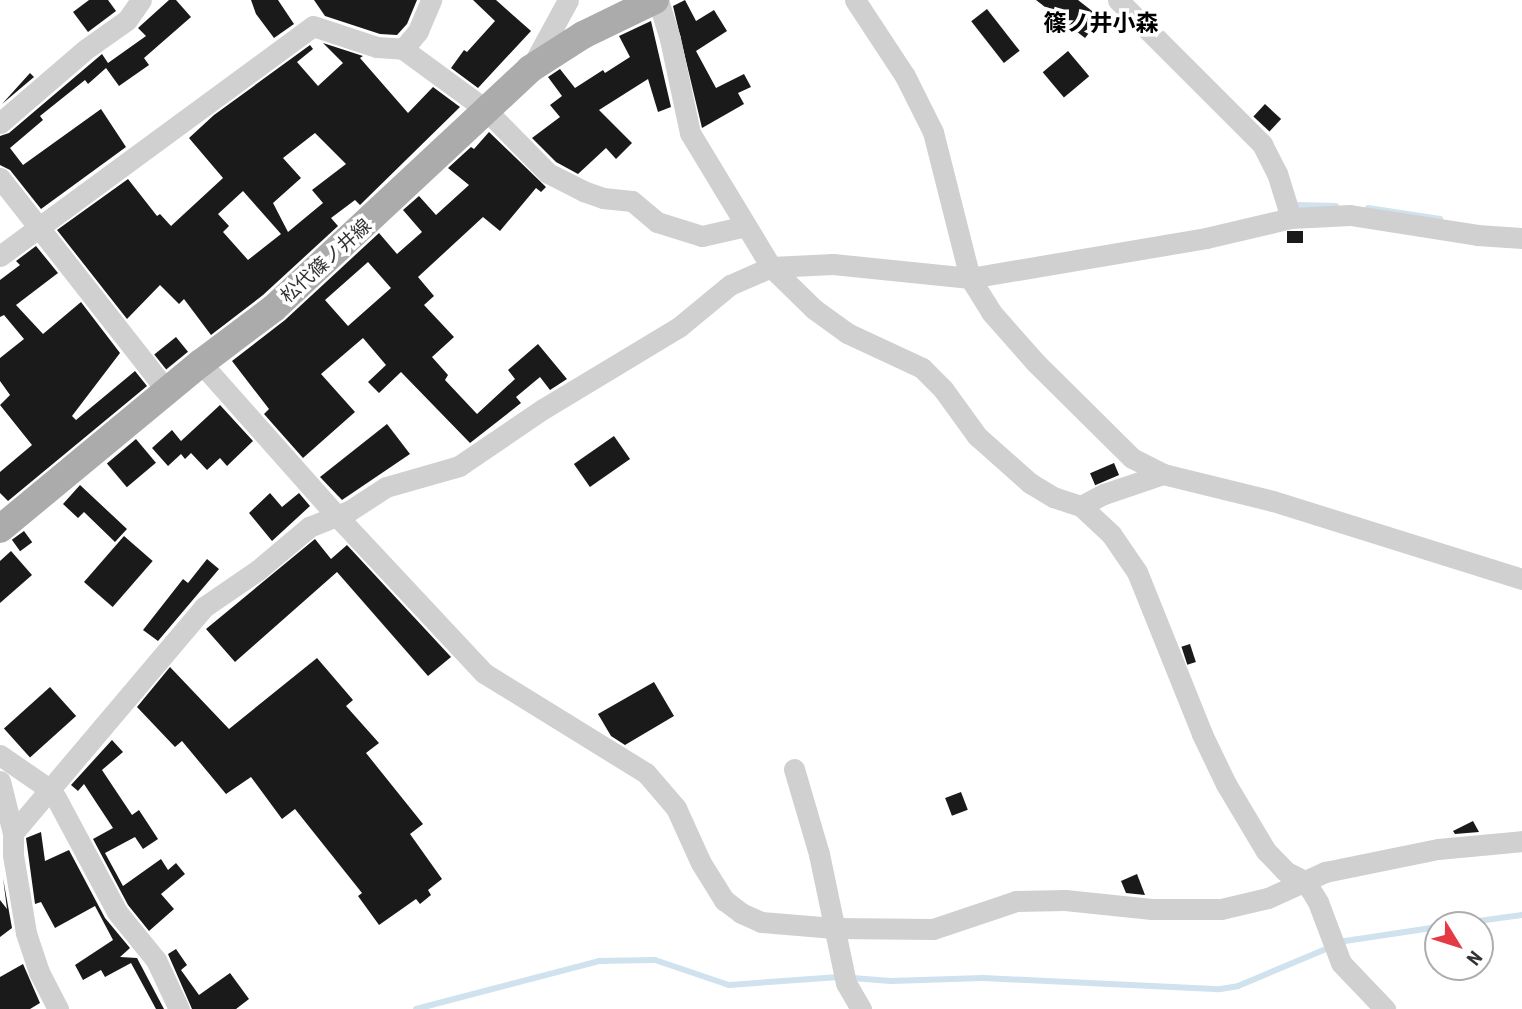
<!DOCTYPE html>
<html>
<head>
<meta charset="utf-8">
<style>
  body { margin:0 }
  #map { position:relative; width:1522px; height:1009px; overflow:hidden; background:#fff; font-family:"Roboto Condensed","Noto Sans JP",sans-serif }
  div>[style] { position:absolute }
  .stream>* { height:6px; margin:-3px; padding:0 3px; transform-origin:3px; border-radius:3px; background:#cfe2ee }
  .building>* { inset:0; background:#1a1a1a; transform-origin:0 0 }
  .minor>* { height:21px; margin:-10.5px; padding:0 10.5px; transform-origin:10.5px; border-radius:10.5px; background:#d0d0d0 }
  .major>* { height:28px; margin:-14px; padding:0 14px; transform-origin:14px; border-radius:14px; background:#ababab }
  span { translate:-50% -50%; white-space:nowrap; text-align:center; line-height:1.15; -webkit-text-stroke:7px #fff; paint-order:stroke }
  .street-label { font-size:19px; color:#333 }
  .quarter-label { font-size:23px; color:#000; font-weight:700 }
  .north { position:absolute; left:1424px; top:911px; width:70px; height:70px; box-sizing:border-box; background:#fff; border:2px solid #adadad; border-radius:50%; rotate:128deg; font-size:19px; font-weight:700; line-height:28px; text-align:center; color:#333 }
  .north::after { content:''; display:block; margin:auto; width:24px; height:32px; background:#e63946; clip-path:polygon(50% 0,100% 100%,50% 72%,0 100%) }
</style>
</head>
<body>
<div id="map">
  <div class="stream">
    <div style="left:1296px;top:205px;width:40px;rotate:1.4deg"></div>
    <div style="left:1368px;top:208px;width:73px;rotate:8.7deg"></div>
    <div style="left:1449px;top:925px;width:74px;rotate:-7.8deg"></div>
    <div style="left:416px;top:1009px;width:189px;rotate:-14.7deg"></div>
    <div style="left:599px;top:961px;width:56px;rotate:-1deg"></div>
    <div style="left:655px;top:960px;width:78px;rotate:18.7deg"></div>
    <div style="left:729px;top:985px;width:110px;rotate:-4.2deg"></div>
    <div style="left:839px;top:977px;width:52px;rotate:4.4deg"></div>
    <div style="left:891px;top:981px;width:92px;rotate:-1.9deg"></div>
    <div style="left:983px;top:978px;width:237px;rotate:2.7deg"></div>
    <div style="left:1220px;top:989px;width:18px;rotate:-9deg"></div>
    <div style="left:1238px;top:986px;width:116px;rotate:-22.8deg"></div>
    <div style="left:1345px;top:941px;width:94px;rotate:-8.6deg"></div>
  </div>
  <div class="building">
    <div style="clip-path:polygon(89px 0,108px 0,116px 11px,88px 32px,73px 12px)"></div>
    <div style="clip-path:polygon(169px 0,176px 0,191px 17px,144px 58px,149px 65px,119px 86px,106px 68px,88px 84px,85px 80px,40px 116px,43px 120px,10px 148px,23px 165px,101px 109px,126px 147px,41px 209px,10px 170px,0 165px,0 136px,9px 133px,102px 54px,108px 63px,146px 36px,138px 28px)"></div>
    <div style="clip-path:polygon(251px 0,278px 0,294px 24px,274px 38px,256px 14px)"></div>
    <div style="clip-path:polygon(314px 0,417px 0,407px 24px,397px 35px,380px 34px,325px 16px)"></div>
    <div style="clip-path:polygon(473px 0,496px 0,531px 31px,478px 88px,451px 68px,464px 50px,467px 52px,495px 21px)"></div>
    <div style="clip-path:polygon(685px 0,696px 21px,714px 10px,727px 31px,696px 51px,716px 88px,744px 74px,751px 87px,738px 93px,744px 104px,702px 128px,673px 6px)"></div>
    <div style="clip-path:polygon(1036px 0,1078px 0,1101px 18px,1085px 38px)"></div>
    <div style="left:987px;top:9px;width:53px;height:20px;rotate:52deg"></div>
    <div style="clip-path:polygon(651px 21px,671px 107px,658px 112px,648px 79px,599px 110px,632px 143px,616px 159px,606px 148px,578px 174px,556px 162px,532px 138px,560px 117px,550px 105px,562px 96px,548px 77px,560px 69px,575px 88px,603px 70px,605px 73px,630px 57px,619px 36px)"></div>
    <div style="clip-path:polygon(evenodd,323px 43px,363px 56px,360px 58px,408px 113px,433px 87px,460px 107px,360px 205px,355px 200px,331px 218px,338px 226px,263px 295px,211px 335px,184px 299px,179px 304px,160px 285px,127px 319px,57px 230px,128px 179px,157px 216px,160px 214px,171px 226px,223px 178px,189px 138px,214px 115px,310px 45px,313px 49px,297px 62px,318px 86px,343px 63px,323px 43px,315px 133px,346px 164px,312px 190px,323px 203px,288px 232px,273px 203px,301px 178px,283px 158px,315px 133px,323px 43px,243px 191px,281px 234px,248px 260px,223px 232px,229px 226px,218px 214px,243px 191px)"></div>
    <div style="left:1068px;top:51px;width:33px;height:33px;rotate:50deg"></div>
    <div style="clip-path:polygon(30px 73px,34px 77px,2px 104px)"></div>
    <div style="left:1265px;top:104px;width:22px;height:17px;rotate:43deg"></div>
    <div style="clip-path:polygon(evenodd,489px 132px,546px 187px,541px 192px,536px 188px,500px 231px,483px 217px,418px 277px,434px 296px,424px 305px,454px 337px,432px 357px,448px 375px,445px 380px,477px 414px,515px 379px,508px 370px,538px 344px,567px 379px,550px 390px,540px 377px,516px 397px,521px 403px,470px 443px,401px 372px,379px 393px,368px 382px,386px 365px,363px 338px,321px 374px,355px 412px,303px 458px,264px 414px,269px 409px,232px 361px,285px 320px,379px 233px,397px 254px,422px 232px,403px 210px,419px 196px,436px 215px,469px 185px,448px 168px,471px 147px,474px 149px,489px 132px,368px 262px,391px 288px,348px 326px,325px 300px,368px 262px)"></div>
    <div style="left:1303px;top:231px;width:12px;height:16px;rotate:90deg"></div>
    <div style="clip-path:polygon(36px 246px,58px 273px,16px 305px,43px 334px,81px 302px,120px 353px,72px 416px,76px 420px,135px 371px,147px 386px,8px 501px,0 493px,0 472px,32px 445px,0 405px,10px 395px,0 381px,0 358px,24px 339px,4px 315px,0 317px,0 280px,20px 265px,16px 261px)"></div>
    <div style="left:176px;top:337px;width:19px;height:28px;rotate:51deg"></div>
    <div style="clip-path:polygon(220px 405px,253px 441px,227px 466px,220px 458px,207px 470px,191px 453px,185px 459px,181px 454px,168px 466px,152px 448px,172px 430px,181px 441px)"></div>
    <div style="clip-path:polygon(387px 424px,410px 454px,342px 500px,320px 477px)"></div>
    <div style="left:614px;top:436px;width:28px;height:49px;rotate:55deg"></div>
    <div style="left:136px;top:439px;width:31px;height:38px;rotate:50deg"></div>
    <div style="left:1114px;top:463px;width:13px;height:26px;rotate:67deg"></div>
    <div style="clip-path:polygon(80px 485px,127px 529px,115px 542px,84px 512px,78px 518px,63px 504px)"></div>
    <div style="clip-path:polygon(270px 493px,282px 507px,299px 493px,310px 506px,272px 541px,249px 513px)"></div>
    <div style="left:24px;top:531px;width:14px;height:15px;rotate:54deg"></div>
    <div style="left:124px;top:536px;width:38px;height:61px;rotate:41deg"></div>
    <div style="clip-path:polygon(315px 539px,331px 559px,347px 545px,451px 657px,428px 676px,337px 572px,235px 662px,206px 629px)"></div>
    <div style="clip-path:polygon(11px 551px,32px 575px,0 603px,0 561px)"></div>
    <div style="clip-path:polygon(207px 559px,219px 569px,158px 641px,143px 630px,183px 579px,188px 583px)"></div>
    <div style="left:1190px;top:644px;width:19px;height:9px;rotate:72deg"></div>
    <div style="clip-path:polygon(317px 658px,353px 700px,346px 706px,379px 743px,366px 753px,423px 824px,410px 834px,442px 879px,428px 890px,431px 895px,420px 904px,416px 899px,379px 925px,358px 896px,362px 893px,295px 809px,282px 819px,251px 777px,226px 794px,182px 741px,175px 747px,137px 707px,170px 667px,229px 729px)"></div>
    <div style="clip-path:polygon(654px 682px,674px 716px,625px 745px,611px 736px,598px 714px)"></div>
    <div style="left:50px;top:687px;width:39px;height:62px;rotate:48deg"></div>
    <div style="clip-path:polygon(112px 740px,123px 752px,102px 770px,132px 815px,139px 810px,158px 839px,143px 849px,135px 837px,105px 853px,123px 886px,161px 859px,168px 870px,176px 863px,185px 874px,161px 894px,174px 909px,149px 931px,128px 905px,93px 839px,113px 828px,84px 784px,78px 791px,71px 785px)"></div>
    <div style="left:961px;top:792px;width:19px;height:17px;rotate:69deg"></div>
    <div style="clip-path:polygon(1473px 821px,1479px 832px,1455px 834px,1453px 831px)"></div>
    <div style="clip-path:polygon(41px 832px,45px 861px,69px 850px,105px 918px,130px 948px,120px 957px,137px 958px,164px 1009px,156px 1009px,131px 963px,105px 977px,101px 970px,83px 980px,75px 965px,113px 940px,95px 906px,55px 928px,41px 902px,35px 904px,26px 838px)"></div>
    <div style="clip-path:polygon(1137px 874px,1145px 895px,1126px 893px,1121px 881px)"></div>
    <div style="clip-path:polygon(3px 878px,12px 928px,0 937px,0 900px,7px 909px)"></div>
    <div style="clip-path:polygon(176px 949px,187px 965px,181px 970px,199px 995px,230px 973px,249px 999px,236px 1009px,192px 1009px,168px 954px)"></div>
    <div style="clip-path:polygon(23px 964px,40px 1003px,30px 1009px,0 1009px,0 977px)"></div>
  </div>
  <div class="minor">
    <div style="left:658px;top:0;width:41px;rotate:72.9deg"></div>
    <div style="left:670px;top:39px;width:96px;rotate:78deg"></div>
    <div style="left:690px;top:133px;width:157px;rotate:58.8deg"></div>
    <div style="left:771px;top:267px;width:60px;rotate:44.3deg"></div>
    <div style="left:814px;top:309px;width:41px;rotate:36deg"></div>
    <div style="left:847px;top:333px;width:83px;rotate:25deg"></div>
    <div style="left:922px;top:368px;width:30px;rotate:45deg"></div>
    <div style="left:943px;top:389px;width:58px;rotate:54.1deg"></div>
    <div style="left:977px;top:436px;width:71px;rotate:41.6deg"></div>
    <div style="left:1030px;top:483px;width:27px;rotate:31deg"></div>
    <div style="left:1053px;top:497px;width:29px;rotate:18deg"></div>
    <div style="left:1081px;top:506px;width:26px;rotate:-28deg"></div>
    <div style="left:1104px;top:494px;width:62px;rotate:-18.7deg"></div>
    <div style="left:855px;top:0;width:91px;rotate:56.7deg"></div>
    <div style="left:905px;top:76px;width:63px;rotate:63.4deg"></div>
    <div style="left:933px;top:132px;width:151px;rotate:75.8deg"></div>
    <div style="left:970px;top:278px;width:40px;rotate:58deg"></div>
    <div style="left:991px;top:312px;width:68px;rotate:48.6deg"></div>
    <div style="left:1036px;top:363px;width:135px;rotate:44.7deg"></div>
    <div style="left:1132px;top:458px;width:35px;rotate:27deg"></div>
    <div style="left:1163px;top:474px;width:113px;rotate:13.8deg"></div>
    <div style="left:1273px;top:501px;width:261px;rotate:17.4deg"></div>
    <div style="left:1118px;top:0;width:204px;rotate:45deg"></div>
    <div style="left:1262px;top:144px;width:33px;rotate:63deg"></div>
    <div style="left:1277px;top:173px;width:47px;rotate:72.7deg"></div>
    <div style="left:403px;top:49px;width:23px;rotate:-50deg"></div>
    <div style="left:418px;top:31px;width:34px;rotate:-67deg"></div>
    <div style="left:531px;top:68px;width:77px;rotate:-61.4deg"></div>
    <div style="left:0;top:123px;width:113px;rotate:-40.7deg"></div>
    <div style="left:86px;top:49px;width:50px;rotate:-35.3deg"></div>
    <div style="left:127px;top:20px;width:24px;rotate:-55deg"></div>
    <div style="left:0;top:178px;width:271px;rotate:51.9deg"></div>
    <div style="left:0;top:256px;width:388px;rotate:-36.3deg"></div>
    <div style="left:313px;top:26px;width:67px;rotate:18.2deg"></div>
    <div style="left:377px;top:47px;width:26px;rotate:4deg"></div>
    <div style="left:403px;top:49px;width:102px;rotate:36.2deg"></div>
    <div style="left:485px;top:109px;width:90px;rotate:45.5deg"></div>
    <div style="left:548px;top:173px;width:39px;rotate:27deg"></div>
    <div style="left:583px;top:191px;width:21px;rotate:19deg"></div>
    <div style="left:603px;top:198px;width:29px;rotate:6deg"></div>
    <div style="left:632px;top:201px;width:33px;rotate:40deg"></div>
    <div style="left:657px;top:222px;width:47px;rotate:17.3deg"></div>
    <div style="left:702px;top:236px;width:45px;rotate:-12.8deg"></div>
    <div style="left:201px;top:363px;width:205px;rotate:48.4deg"></div>
    <div style="left:337px;top:516px;width:215px;rotate:46.9deg"></div>
    <div style="left:484px;top:673px;width:190px;rotate:31.7deg"></div>
    <div style="left:646px;top:773px;width:46px;rotate:49.4deg"></div>
    <div style="left:676px;top:808px;width:60px;rotate:65.6deg"></div>
    <div style="left:701px;top:863px;width:44px;rotate:58.1deg"></div>
    <div style="left:724px;top:900px;width:21px;rotate:37deg"></div>
    <div style="left:741px;top:913px;width:22px;rotate:24deg"></div>
    <div style="left:761px;top:922px;width:73px;rotate:4.7deg"></div>
    <div style="left:834px;top:928px;width:99px;rotate:0.6deg"></div>
    <div style="left:933px;top:929px;width:88px;rotate:-18.6deg"></div>
    <div style="left:1016px;top:901px;width:49px;rotate:-1.2deg"></div>
    <div style="left:1065px;top:900px;width:87px;rotate:5.9deg"></div>
    <div style="left:1152px;top:909px;width:69px"></div>
    <div style="left:1221px;top:909px;width:48px;rotate:-13.2deg"></div>
    <div style="left:1268px;top:898px;width:63px;rotate:-24.5deg"></div>
    <div style="left:1325px;top:872px;width:115px;rotate:-11.5deg"></div>
    <div style="left:1438px;top:849px;width:84px;rotate:-5.4deg"></div>
    <div style="left:1081px;top:506px;width:41px;rotate:43deg"></div>
    <div style="left:1111px;top:534px;width:46px;rotate:55.6deg"></div>
    <div style="left:1137px;top:572px;width:175px;rotate:68.1deg"></div>
    <div style="left:1202px;top:734px;width:55px;rotate:64.4deg"></div>
    <div style="left:1226px;top:784px;width:78px;rotate:59.2deg"></div>
    <div style="left:1266px;top:851px;width:28px;rotate:46deg"></div>
    <div style="left:1285px;top:871px;width:22px;rotate:27deg"></div>
    <div style="left:1305px;top:881px;width:25px;rotate:58deg"></div>
    <div style="left:1318px;top:902px;width:65px;rotate:69.3deg"></div>
    <div style="left:1341px;top:963px;width:64px;rotate:46.3deg"></div>
    <div style="left:0;top:755px;width:60px;rotate:34.8deg"></div>
    <div style="left:49px;top:789px;width:11px;rotate:52deg"></div>
    <div style="left:56px;top:798px;width:129px;rotate:61.8deg"></div>
    <div style="left:117px;top:912px;width:62px;rotate:50.9deg"></div>
    <div style="left:156px;top:960px;width:54px;rotate:64.9deg"></div>
    <div style="left:794px;top:769px;width:89px;rotate:73.6deg"></div>
    <div style="left:819px;top:854px;width:132px;rotate:78.2deg"></div>
    <div style="left:846px;top:983px;width:30px;rotate:60deg"></div>
    <div style="left:0;top:781px;width:54px;rotate:76deg"></div>
    <div style="left:13px;top:833px;width:22px;rotate:90deg"></div>
    <div style="left:13px;top:855px;width:79px;rotate:80.5deg"></div>
    <div style="left:26px;top:933px;width:41px;rotate:71.6deg"></div>
    <div style="left:39px;top:972px;width:42px;rotate:62.8deg"></div>
    <div style="left:13px;top:833px;width:296px;rotate:-49.8deg"></div>
    <div style="left:204px;top:607px;width:65px;rotate:-34.4deg"></div>
    <div style="left:258px;top:570px;width:67px;rotate:-40.1deg"></div>
    <div style="left:309px;top:527px;width:43px;rotate:-21.8deg"></div>
    <div style="left:349px;top:511px;width:44px;rotate:-33deg"></div>
    <div style="left:386px;top:487px;width:76px;rotate:-16deg"></div>
    <div style="left:459px;top:466px;width:102px;rotate:-34.2deg"></div>
    <div style="left:543px;top:409px;width:159px;rotate:-31.1deg"></div>
    <div style="left:679px;top:327px;width:66px;rotate:-39.5deg"></div>
    <div style="left:730px;top:285px;width:45px;rotate:-23.7deg"></div>
    <div style="left:771px;top:267px;width:62px;rotate:-2.8deg"></div>
    <div style="left:833px;top:264px;width:138px;rotate:5.8deg"></div>
    <div style="left:970px;top:278px;width:239px;rotate:-9.6deg"></div>
    <div style="left:1206px;top:238px;width:87px;rotate:-13.2deg"></div>
    <div style="left:1291px;top:218px;width:59px;rotate:-2.9deg"></div>
    <div style="left:1350px;top:215px;width:129px;rotate:8.9deg"></div>
    <div style="left:1477px;top:235px;width:45px;rotate:3.8deg"></div>
  </div>
  <div class="major">
    <div style="left:0;top:529px;width:261px;rotate:-39.6deg"></div>
    <div style="left:201px;top:363px;width:91px;rotate:-37deg"></div>
    <div style="left:274px;top:308px;width:350px;rotate:-43deg"></div>
    <div style="left:530px;top:69px;width:63px;rotate:-32.7deg"></div>
    <div style="left:583px;top:35px;width:80px;rotate:-25.9deg"></div>
  </div>
  <div class="street-label">
    <span style="left:326px;top:261px;rotate:-42deg">松代篠ノ井線</span>
  </div>
  <div class="quarter-label">
    <span style="left:1101px;top:24px">篠ノ井小森</span>
  </div>
  <div class="north">N</div>
</div>
</body>
</html>
